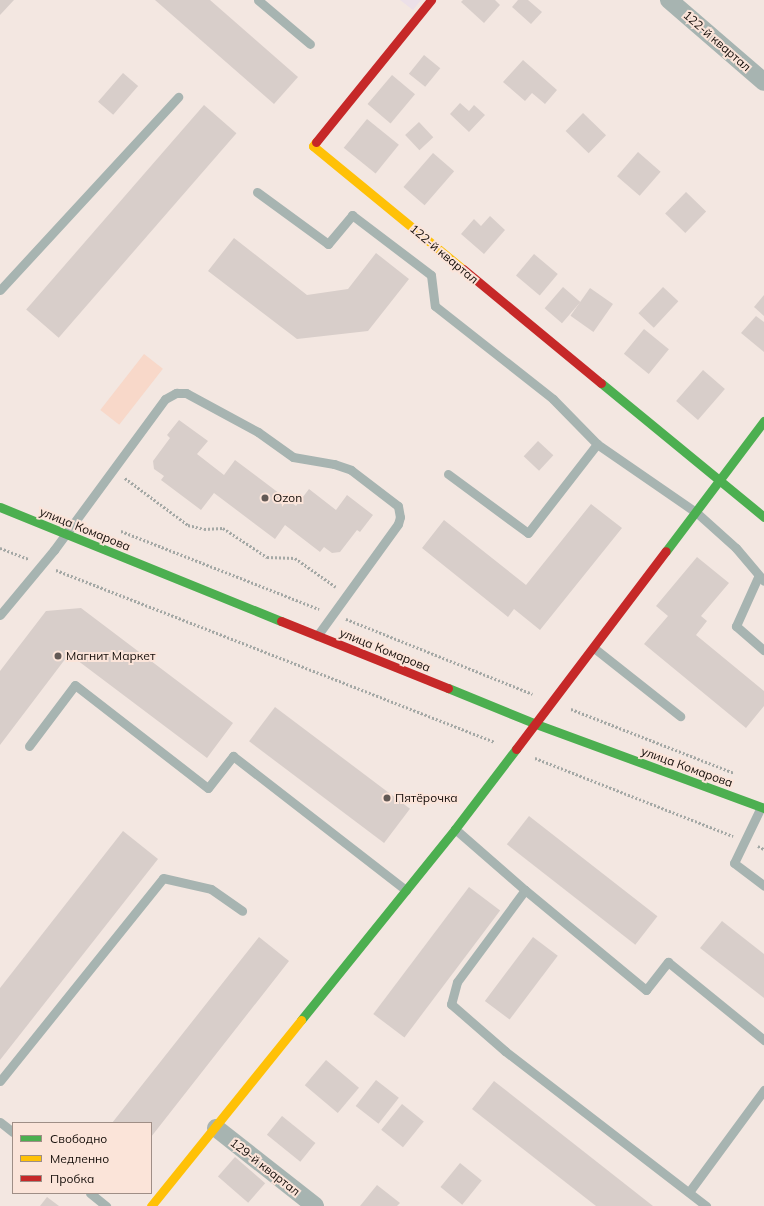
<!DOCTYPE html>
<html>
<head>
<meta charset="utf-8">
<style>
  body { margin:0 }
  #map { position:relative; width:764px; height:1206px; overflow:hidden; background:#f3e7e1; font-family:Mulish,sans-serif }
  div>[style] { position:absolute }
  .education>* { inset:0; background:#ece0e8 }
  .green>* { inset:0; background:#f8d8c9; transform-origin:0 0 }
  .building>* { inset:0; background:#d8ceca; transform-origin:0 0 }
  .path>* { height:2.5px; margin-top:-1.25px; transform-origin:0; background:repeating-linear-gradient(90deg,#a4a8a5 0 2px,transparent 0 4px) }
  .lane>* { height:9px; margin:-4.5px; padding:0 4.5px; transform-origin:4.5px; border-radius:4.5px; background:#a7b4b1 }
  .street>* { height:18px; margin:-9px; padding:0 9px; transform-origin:9px; border-radius:9px; background:#a7b4b1 }
  .fast>* { height:9px; margin:-4.5px; padding:0 4.5px; transform-origin:4.5px; border-radius:4.5px; background:#4caf50 }
  .slow>* { height:9px; margin:-4.5px; padding:0 4.5px; transform-origin:4.5px; border-radius:4.5px; background:#ffc107 }
  .jam>* { height:9px; margin:-4.5px; padding:0 4.5px; transform-origin:4.5px; border-radius:4.5px; background:#c62828 }
  .dots>* { width:11px; height:11px; translate:-50% -50%; box-sizing:border-box; border:2px solid #fbe4d9; border-radius:50% }
  span { translate:-50% -50%; white-space:nowrap; text-align:center; line-height:1.15; -webkit-text-stroke:4px #fbe4d9; paint-order:stroke }
  .street-label { font-size:12px; color:#140d09 }
  .poi-label { font-size:12px; color:#140d09 }
  .left { translate:0 -50%; text-align:left }
  .legend { position:absolute; left:12px; top:1122px; width:140px; height:72px; box-sizing:border-box; background:#fbe4d9; border:1px solid #9f8e86; margin:0; padding:5px 7px; list-style:none; font-size:12px; color:#140d09 }
  .legend li { display:flex; align-items:center; gap:8px; height:20px }
  .legend b { width:20px; border:1px solid #9f8e86 }
</style>
</head>
<body>
<div id="map">
  <div class="education">
    <div style="clip-path:polygon(400px 0,421px 0,413px 10px)"></div>
  </div>
  <div class="green">
    <div style="left:144px;top:354px;width:24px;height:71px;rotate:38deg"></div>
  </div>
  <div class="building">
    <div style="clip-path:polygon(0 0,14px 0,0 15px)"></div>
    <div style="clip-path:polygon(155px 0,210px 0,298px 77px,274px 104px)"></div>
    <div style="clip-path:polygon(463px 0,495px 0,500px 5px,484px 23px,461px 2px)"></div>
    <div style="clip-path:polygon(518px 0,528px 0,542px 12px,531px 24px,512px 7px)"></div>
    <div style="left:424px;top:55px;width:21px;height:24px;rotate:39deg"></div>
    <div style="clip-path:polygon(523px 60px,557px 90px,545px 104px,532px 93px,525px 101px,503px 82px)"></div>
    <div style="left:123px;top:73px;width:20px;height:38px;rotate:41deg"></div>
    <div style="left:392px;top:75px;width:30px;height:38px;rotate:40deg"></div>
    <div style="clip-path:polygon(460px 103px,469px 111px,474px 105px,485px 115px,469px 132px,450px 114px)"></div>
    <div style="left:204px;top:105px;width:43px;height:271px;rotate:41deg"></div>
    <div style="left:583px;top:113px;width:32px;height:25px;rotate:44deg"></div>
    <div style="left:367px;top:119px;width:41px;height:37px;rotate:39deg"></div>
    <div style="left:419px;top:122px;width:21px;height:19px;rotate:47deg"></div>
    <div style="left:638px;top:152px;width:30px;height:32px;rotate:41deg"></div>
    <div style="left:433px;top:153px;width:28px;height:45px;rotate:41deg"></div>
    <div style="left:686px;top:192px;width:28px;height:30px;rotate:44deg"></div>
    <div style="clip-path:polygon(490px 216px,505px 230px,484px 254px,461px 234px,474px 219px,481px 226px)"></div>
    <div style="clip-path:polygon(234px 238px,307px 295px,348px 289px,376px 253px,409px 279px,368px 331px,297px 339px,208px 271px)"></div>
    <div style="left:534px;top:254px;width:31px;height:28px;rotate:40deg"></div>
    <div style="left:563px;top:287px;width:23px;height:28px;rotate:41deg"></div>
    <div style="left:663px;top:287px;width:21px;height:36px;rotate:43deg"></div>
    <div style="left:590px;top:288px;width:28px;height:34px;rotate:35deg"></div>
    <div style="clip-path:polygon(764px 295px,764px 316px,754px 307px)"></div>
    <div style="clip-path:polygon(756px 316px,764px 322px,764px 352px,741px 333px)"></div>
    <div style="left:644px;top:329px;width:32px;height:32px;rotate:39deg"></div>
    <div style="left:703px;top:370px;width:29px;height:41px;rotate:41deg"></div>
    <div style="clip-path:polygon(179px 420px,208px 441px,197px 454px,224px 475px,235px 460px,296px 506px,309px 489px,336px 510px,347px 495px,373px 515px,360px 532px,357px 530px,340px 552px,332px 553px,324px 547px,320px 552px,285px 525px,275px 539px,214px 493px,201px 510px,161px 480px,164px 476px,154px 469px,153px 461px,170px 438px,167px 435px)"></div>
    <div style="left:538px;top:441px;width:21px;height:21px;rotate:43deg"></div>
    <div style="clip-path:polygon(591px 504px,622px 528px,540px 630px,514px 609px,508px 617px,422px 548px,444px 520px,526px 585px)"></div>
    <div style="clip-path:polygon(697px 557px,729px 583px,701px 616px,707px 621px,696px 635px,764px 691px,764px 706px,746px 728px,644px 644px,668px 616px,656px 606px)"></div>
    <div style="clip-path:polygon(81px 608px,233px 723px,207px 758px,69px 654px,0 745px,0 671px,46px 611px)"></div>
    <div style="left:275px;top:707px;width:169px;height:43px;rotate:37deg"></div>
    <div style="left:529px;top:816px;width:163px;height:36px;rotate:38deg"></div>
    <div style="clip-path:polygon(123px 831px,158px 859px,0 1060px,0 988px)"></div>
    <div style="left:469px;top:887px;width:39px;height:159px;rotate:37deg"></div>
    <div style="clip-path:polygon(722px 921px,764px 954px,764px 998px,700px 948px)"></div>
    <div style="clip-path:polygon(259px 937px,289px 961px,151px 1137px,151px 1123px,112px 1123px)"></div>
    <div style="left:533px;top:937px;width:31px;height:80px;rotate:37deg"></div>
    <div style="left:326px;top:1060px;width:43px;height:33px;rotate:40deg"></div>
    <div style="left:376px;top:1080px;width:29px;height:33px;rotate:38deg"></div>
    <div style="clip-path:polygon(494px 1081px,653px 1206px,596px 1206px,472px 1109px)"></div>
    <div style="left:402px;top:1104px;width:28px;height:33px;rotate:39deg"></div>
    <div style="left:282px;top:1116px;width:43px;height:24px;rotate:39deg"></div>
    <div style="left:235px;top:1157px;width:40px;height:26px;rotate:41deg"></div>
    <div style="left:460px;top:1163px;width:28px;height:31px;rotate:39deg"></div>
    <div style="clip-path:polygon(377px 1185px,400px 1203px,397px 1206px,360px 1206px)"></div>
    <div style="clip-path:polygon(47px 1197px,59px 1206px,40px 1206px)"></div>
  </div>
  <div class="path">
    <div style="left:125px;top:478px;width:79px;rotate:36.7deg"></div>
    <div style="left:188px;top:525px;width:16px;rotate:14deg"></div>
    <div style="left:204px;top:529px;width:19px;rotate:-3deg"></div>
    <div style="left:223px;top:528px;width:53px;rotate:33.4deg"></div>
    <div style="left:267px;top:557px;width:28px;rotate:2deg"></div>
    <div style="left:295px;top:558px;width:50px;rotate:35.3deg"></div>
    <div style="left:121px;top:531px;width:213px;rotate:21.5deg"></div>
    <div style="left:0;top:548px;width:31px;rotate:21deg"></div>
    <div style="left:56px;top:570px;width:471px;rotate:21.4deg"></div>
    <div style="left:346px;top:619px;width:201px;rotate:21.9deg"></div>
    <div style="left:571px;top:709px;width:175px;rotate:21.4deg"></div>
    <div style="left:535px;top:758px;width:213px;rotate:21.5deg"></div>
    <div style="left:758px;top:846px;width:7px;rotate:27deg"></div>
  </div>
  <div class="lane">
    <div style="left:258px;top:0;width:68px;rotate:40.2deg"></div>
    <div style="left:257px;top:192px;width:88px;rotate:36.2deg"></div>
    <div style="left:328px;top:244px;width:38px;rotate:-50deg"></div>
    <div style="left:352px;top:215px;width:99px;rotate:37.2deg"></div>
    <div style="left:431px;top:275px;width:31px;rotate:83deg"></div>
    <div style="left:435px;top:306px;width:150px;rotate:38.2deg"></div>
    <div style="left:553px;top:399px;width:63px;rotate:45.6deg"></div>
    <div style="left:0;top:290px;width:263px;rotate:-47.3deg"></div>
    <div style="left:448px;top:474px;width:99px;rotate:36.4deg"></div>
    <div style="left:528px;top:533px;width:113px;rotate:-52.2deg"></div>
    <div style="left:597px;top:444px;width:121px;rotate:34.6deg"></div>
    <div style="left:697px;top:513px;width:52px;rotate:41.9deg"></div>
    <div style="left:736px;top:548px;width:43px;rotate:49.7deg"></div>
    <div style="left:758px;top:577px;width:54px;rotate:114.2deg"></div>
    <div style="left:736px;top:626px;width:37px;rotate:41deg"></div>
    <div style="left:0;top:615px;width:85px;rotate:-50.3deg"></div>
    <div style="left:54px;top:550px;width:187px;rotate:-53.7deg"></div>
    <div style="left:165px;top:399px;width:13px;rotate:-29deg"></div>
    <div style="left:176px;top:393px;width:10px"></div>
    <div style="left:186px;top:393px;width:82px;rotate:28.4deg"></div>
    <div style="left:258px;top:432px;width:43px;rotate:35.5deg"></div>
    <div style="left:293px;top:457px;width:42px;rotate:9.7deg"></div>
    <div style="left:334px;top:464px;width:18px;rotate:19deg"></div>
    <div style="left:351px;top:470px;width:59px;rotate:37.5deg"></div>
    <div style="left:398px;top:506px;width:11px;rotate:80deg"></div>
    <div style="left:400px;top:517px;width:7px;rotate:106deg"></div>
    <div style="left:398px;top:524px;width:138px;rotate:125.9deg"></div>
    <div style="left:594px;top:648px;width:110px;rotate:38.3deg"></div>
    <div style="left:29px;top:746px;width:76px;rotate:-53deg"></div>
    <div style="left:75px;top:685px;width:168px;rotate:37.8deg"></div>
    <div style="left:208px;top:788px;width:41px;rotate:-52deg"></div>
    <div style="left:233px;top:756px;width:219px;rotate:37.8deg"></div>
    <div style="left:761px;top:807px;width:62px;rotate:115.7deg"></div>
    <div style="left:734px;top:863px;width:38px;rotate:37deg"></div>
    <div style="left:455px;top:829px;width:93px;rotate:41.1deg"></div>
    <div style="left:525px;top:890px;width:114px;rotate:126.5deg"></div>
    <div style="left:457px;top:982px;width:23px;rotate:105deg"></div>
    <div style="left:451px;top:1004px;width:72px;rotate:41deg"></div>
    <div style="left:505px;top:1051px;width:254px;rotate:37.6deg"></div>
    <div style="left:525px;top:890px;width:157px;rotate:39.6deg"></div>
    <div style="left:646px;top:990px;width:36px;rotate:-52deg"></div>
    <div style="left:668px;top:962px;width:124px;rotate:39.1deg"></div>
    <div style="left:0;top:1081px;width:260px;rotate:-51.2deg"></div>
    <div style="left:163px;top:878px;width:49px;rotate:12.9deg"></div>
    <div style="left:211px;top:889px;width:38px;rotate:35deg"></div>
    <div style="left:0;top:1122px;width:16px;rotate:38deg"></div>
    <div style="left:689px;top:1192px;width:127px;rotate:-53.7deg"></div>
    <div style="left:90px;top:1193px;width:21px;rotate:39deg"></div>
  </div>
  <div class="street">
    <div style="left:669px;top:0;width:125px;rotate:40.8deg"></div>
    <div style="left:216px;top:1128px;width:126px;rotate:38.2deg"></div>
  </div>
  <div class="fast">
    <div style="left:601px;top:383px;width:211px;rotate:39.4deg"></div>
    <div style="left:0;top:507px;width:303px;rotate:22.1deg"></div>
    <div style="left:666px;top:551px;width:163px;rotate:-53deg"></div>
    <div style="left:448px;top:688px;width:95px;rotate:22.2deg"></div>
    <div style="left:536px;top:724px;width:243px;rotate:20.2deg"></div>
    <div style="left:301px;top:1020px;width:245px;rotate:-51.1deg"></div>
    <div style="left:455px;top:829px;width:101px;rotate:-52.7deg"></div>
  </div>
  <div class="slow">
    <div style="left:316px;top:142px;width:5px;rotate:127deg"></div>
    <div style="left:313px;top:146px;width:194px;rotate:39.4deg"></div>
    <div style="left:151px;top:1206px;width:239px;rotate:-51.1deg"></div>
  </div>
  <div class="jam">
    <div style="left:316px;top:142px;width:183px;rotate:-51deg"></div>
    <div style="left:463px;top:269px;width:179px;rotate:39.6deg"></div>
    <div style="left:281px;top:621px;width:180px;rotate:21.9deg"></div>
    <div style="left:516px;top:749px;width:248px;rotate:-52.9deg"></div>
  </div>
  <div class="dots">
    <div style="left:265px;top:498px;background:#625955"></div>
    <div style="left:58px;top:656px;background:#625955"></div>
    <div style="left:387px;top:798px;background:#625955"></div>
  </div>
  <div class="street-label">
    <span style="left:717px;top:41px;rotate:41deg">122-й квартал</span>
    <span style="left:444px;top:254px;rotate:40deg">122-й квартал</span>
    <span style="left:85px;top:529px;rotate:22deg">улица Комарова</span>
    <span style="left:385px;top:650px;rotate:22deg">улица Комарова</span>
    <span style="left:687px;top:767px;rotate:20deg">улица Комарова</span>
    <span style="left:265px;top:1167px;rotate:38deg">129-й квартал</span>
  </div>
  <div class="poi-label">
    <span class="left" style="left:273px;top:498px">Ozon</span>
    <span class="left" style="left:66px;top:656px">Магнит Маркет</span>
    <span class="left" style="left:395px;top:798px">Пятёрочка</span>
  </div>
  <ul class="legend">
  <li><b style="height:5px;background:#4caf50"></b>Свободно</li>
  <li><b style="height:5px;background:#ffc107"></b>Медленно</li>
  <li><b style="height:5px;background:#c62828"></b>Пробка</li>
  </ul>
</div>
</body>
</html>
